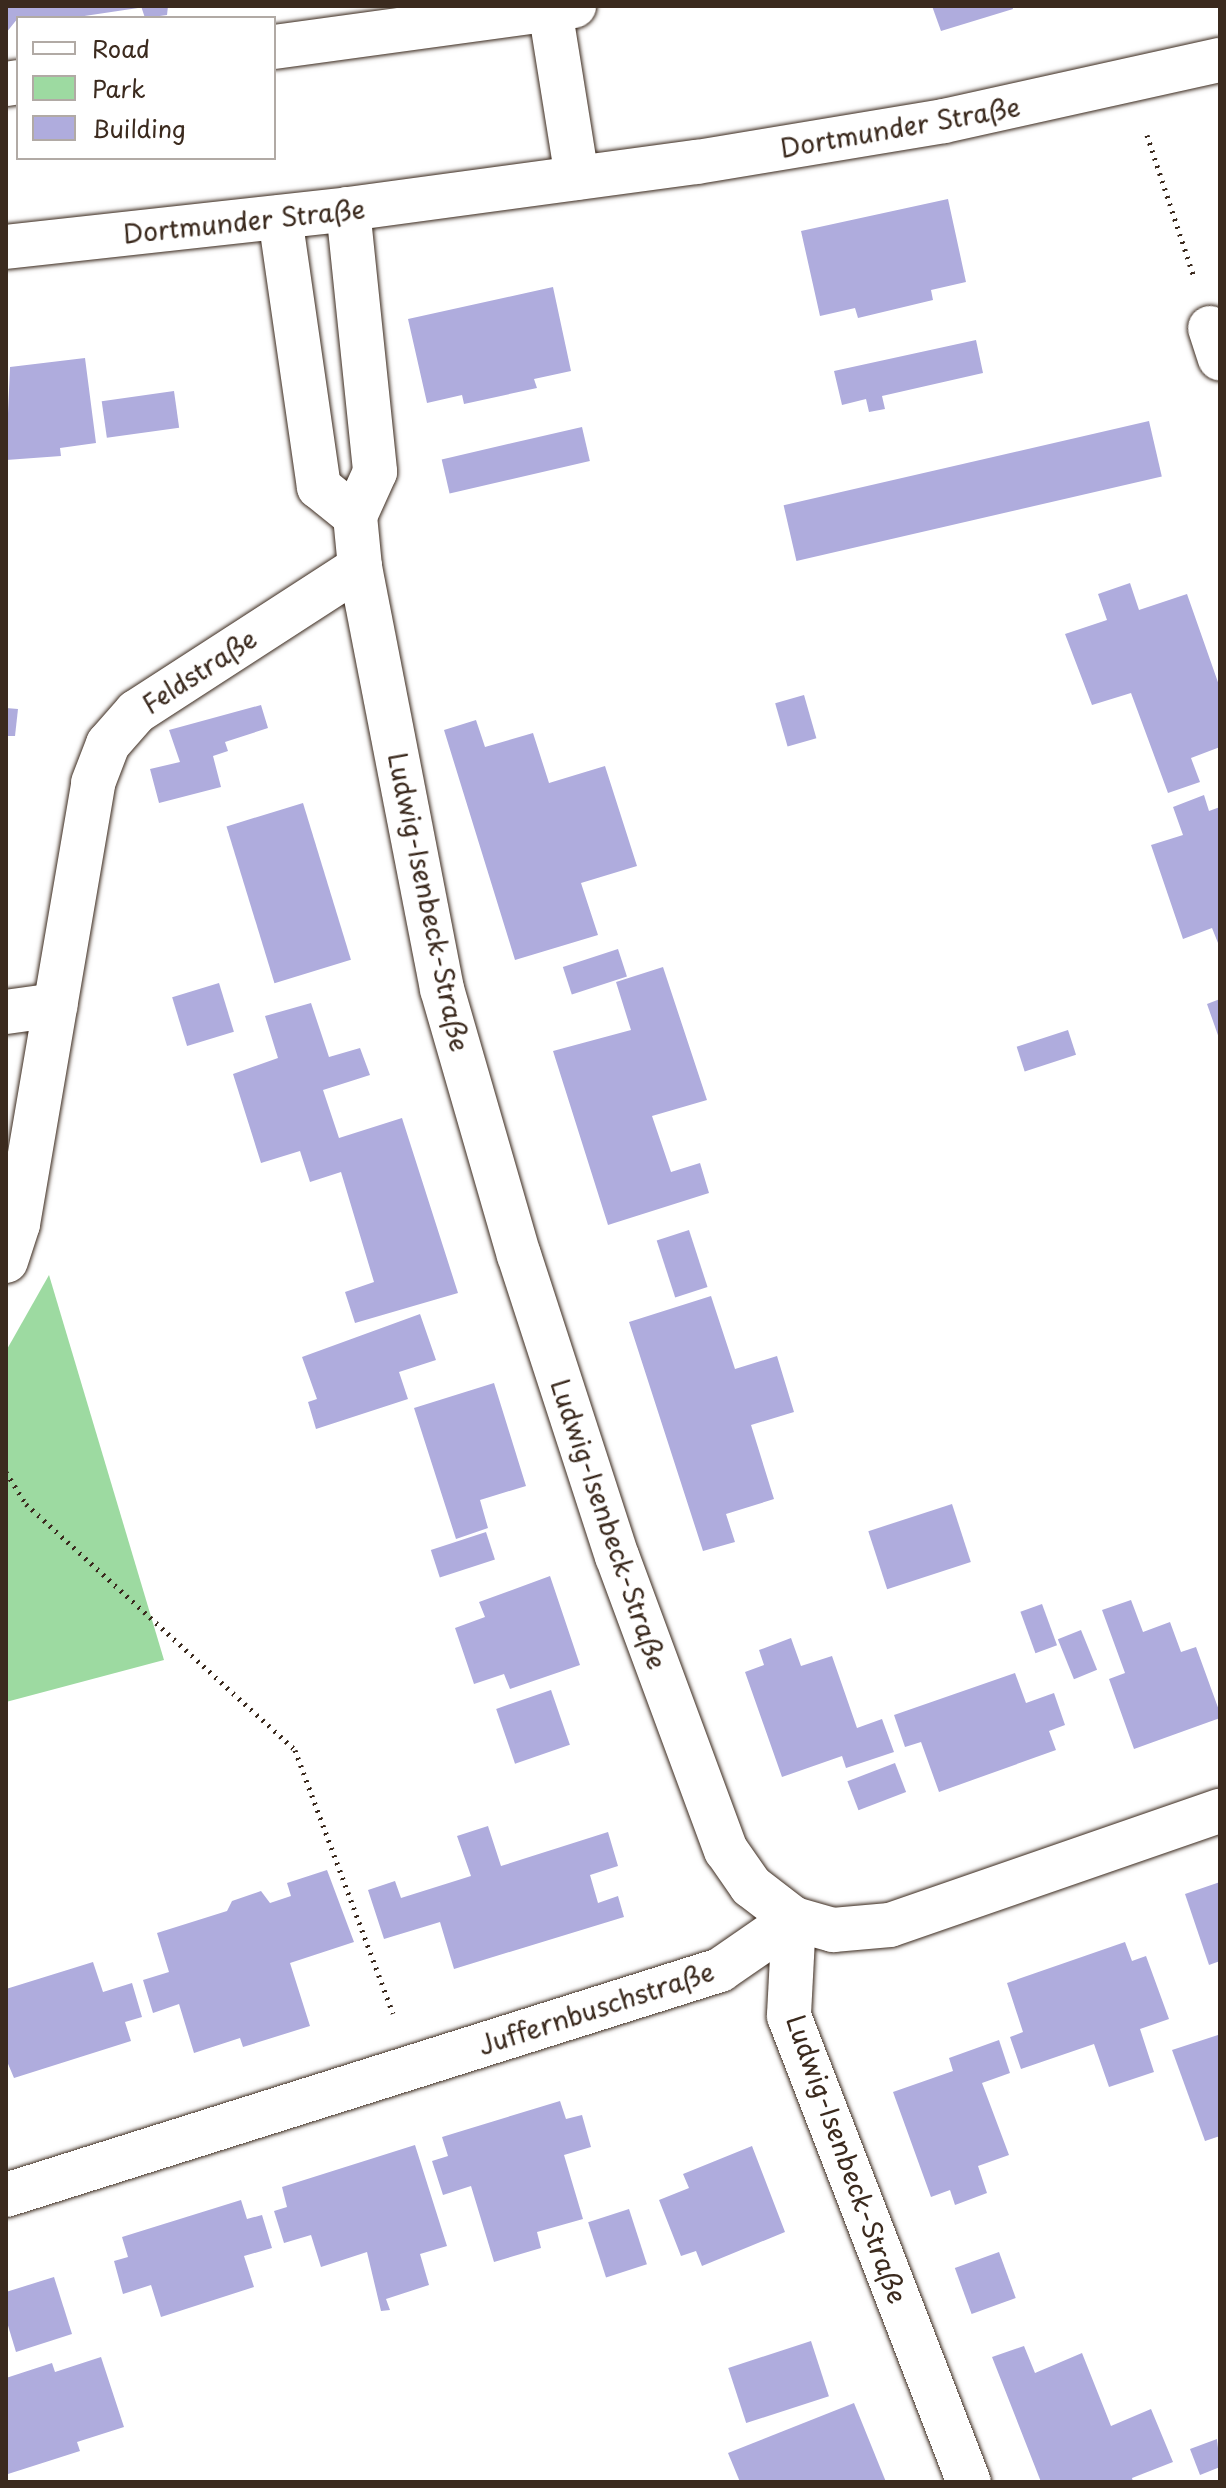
<!DOCTYPE html>
<html>
<head>
<meta charset="utf-8">
<style>
  body { margin:0 }
  #map { position:relative; width:1226px; height:2488px; overflow:hidden; background:#fff; font-family:"Playpen Sans",sans-serif }
  div>[style] { position:absolute }
  .green>* { inset:0; background:#9ddaa1 }
  .building>* { inset:0; background:#afacdd; transform-origin:0 0 }
  .path>* { height:5px; margin-top:-2.5px; transform-origin:0; background:repeating-linear-gradient(90deg,#3b2a1e 0 2px,transparent 0 8px) }
  .roads { filter:drop-shadow(0 0 2px #3b2a1e) drop-shadow(0 0 2px #3b2a1e) }
  .minor>* { height:44px; margin:-22px; padding:0 22px; transform-origin:22px; border-radius:22px; background:#fff }
  .secondary>* { height:44px; margin:-22px; padding:0 22px; transform-origin:22px; border-radius:22px; background:#fff }
  span { translate:-50% -50%; white-space:nowrap; text-align:center; line-height:1.15; -webkit-text-stroke:7px #fff; paint-order:stroke }
  .street-label { font-size:26px; color:#3b2a1e }
  .frame { position:absolute; inset:0; border:8px solid #3b2a1e; pointer-events:none }
  .legend { position:absolute; left:16px; top:16px; width:260px; height:144px; box-sizing:border-box; background:#fff; border:2px solid #b1aaa5; margin:0; padding:10px 14px; list-style:none; font-size:24px; color:#3b2a1e }
  .legend li { display:flex; align-items:center; gap:16px; height:40px }
  .legend b { width:40px; border:2px solid #b1aaa5 }
</style>
</head>
<body>
<div id="map">
  <div class="green">
    <div style="clip-path:polygon(49px 1275px,164px 1660px,6px 1702px,6px 1351px)"></div>
  </div>
  <div class="building">
    <div style="clip-path:polygon(6px 6px,138px 6px,138px 8px,71px 18px,18px 18px,6px 33px)"></div>
    <div style="clip-path:polygon(141px 6px,168px 6px,167px 15px,145px 18px)"></div>
    <div style="clip-path:polygon(932px 6px,1012px 6px,1013px 9px,941px 31px)"></div>
    <div style="clip-path:polygon(948px 199px,966px 282px,931px 290px,933px 300px,858px 318px,855px 308px,820px 316px,801px 231px)"></div>
    <div style="clip-path:polygon(553px 287px,571px 371px,534px 379px,537px 388px,464px 404px,462px 395px,427px 403px,408px 319px)"></div>
    <div style="clip-path:polygon(976px 340px,983px 373px,882px 396px,885px 409px,869px 412px,866px 399px,842px 405px,834px 371px)"></div>
    <div style="clip-path:polygon(85px 358px,96px 443px,60px 448px,61px 456px,6px 460px,10px 367px)"></div>
    <div style="left:174px;top:391px;width:37px;height:73px;rotate:82deg"></div>
    <div style="left:1149px;top:421px;width:57px;height:375px;rotate:77deg"></div>
    <div style="left:582px;top:427px;width:35px;height:144px;rotate:77deg"></div>
    <div style="clip-path:polygon(1130px 583px,1139px 610px,1187px 594px,1220px 688px,1220px 747px,1191px 758px,1200px 782px,1168px 793px,1131px 693px,1092px 705px,1065px 634px,1107px 620px,1098px 594px)"></div>
    <div style="left:804px;top:695px;width:45px;height:30px;rotate:74deg"></div>
    <div style="clip-path:polygon(261px 705px,268px 728px,225px 742px,228px 751px,213px 756px,221px 787px,159px 803px,150px 769px,180px 762px,169px 730px)"></div>
    <div style="clip-path:polygon(6px 708px,18px 709px,15px 736px,6px 736px)"></div>
    <div style="clip-path:polygon(476px 720px,485px 747px,533px 733px,549px 783px,605px 766px,637px 866px,581px 883px,598px 935px,515px 960px,444px 730px)"></div>
    <div style="clip-path:polygon(1204px 795px,1209px 811px,1220px 807px,1220px 948px,1212px 928px,1183px 939px,1151px 845px,1183px 835px,1173px 807px)"></div>
    <div style="left:303px;top:803px;width:164px;height:80px;rotate:73deg"></div>
    <div style="left:618px;top:949px;width:29px;height:58px;rotate:72deg"></div>
    <div style="clip-path:polygon(663px 967px,707px 1100px,652px 1116px,671px 1172px,700px 1163px,709px 1193px,608px 1225px,553px 1051px,631px 1030px,616px 982px)"></div>
    <div style="left:219px;top:983px;width:51px;height:49px;rotate:73deg"></div>
    <div style="clip-path:polygon(1220px 999px,1220px 1041px,1207px 1004px)"></div>
    <div style="clip-path:polygon(311px 1003px,329px 1057px,360px 1048px,370px 1075px,323px 1090px,339px 1138px,402px 1118px,458px 1293px,355px 1323px,345px 1292px,374px 1282px,341px 1172px,310px 1182px,300px 1151px,261px 1163px,233px 1074px,278px 1058px,265px 1016px)"></div>
    <div style="left:1068px;top:1030px;width:26px;height:54px;rotate:72deg"></div>
    <div style="left:689px;top:1230px;width:60px;height:34px;rotate:72deg"></div>
    <div style="clip-path:polygon(711px 1296px,735px 1369px,777px 1356px,794px 1412px,751px 1425px,774px 1499px,726px 1514px,735px 1542px,703px 1551px,629px 1322px)"></div>
    <div style="clip-path:polygon(420px 1314px,436px 1360px,399px 1372px,408px 1399px,316px 1429px,308px 1402px,317px 1399px,302px 1357px)"></div>
    <div style="clip-path:polygon(494px 1383px,526px 1486px,480px 1500px,488px 1528px,456px 1539px,414px 1408px)"></div>
    <div style="left:952px;top:1504px;width:61px;height:88px;rotate:72deg"></div>
    <div style="left:486px;top:1532px;width:29px;height:58px;rotate:72deg"></div>
    <div style="clip-path:polygon(550px 1576px,580px 1665px,510px 1689px,504px 1674px,474px 1684px,455px 1628px,485px 1617px,479px 1602px)"></div>
    <div style="clip-path:polygon(1131px 1600px,1143px 1632px,1170px 1622px,1181px 1652px,1196px 1647px,1220px 1713px,1220px 1718px,1134px 1749px,1109px 1679px,1125px 1673px,1102px 1610px)"></div>
    <div style="left:1042px;top:1604px;width:44px;height:23px;rotate:70deg"></div>
    <div style="left:1081px;top:1630px;width:43px;height:25px;rotate:68deg"></div>
    <div style="clip-path:polygon(791px 1638px,801px 1666px,832px 1656px,857px 1728px,882px 1719px,894px 1752px,846px 1768px,842px 1756px,782px 1777px,745px 1672px,764px 1665px,759px 1650px)"></div>
    <div style="clip-path:polygon(1015px 1673px,1026px 1703px,1054px 1693px,1065px 1725px,1049px 1731px,1056px 1750px,939px 1792px,921px 1742px,905px 1747px,894px 1715px)"></div>
    <div style="left:551px;top:1690px;width:58px;height:58px;rotate:71deg"></div>
    <div style="left:895px;top:1763px;width:31px;height:51px;rotate:69deg"></div>
    <div style="clip-path:polygon(488px 1826px,501px 1866px,608px 1832px,618px 1866px,590px 1875px,598px 1903px,618px 1896px,624px 1917px,454px 1969px,440px 1922px,384px 1939px,368px 1890px,395px 1881px,401px 1898px,471px 1876px,457px 1836px)"></div>
    <div style="clip-path:polygon(327px 1870px,354px 1942px,290px 1963px,310px 2026px,243px 2047px,240px 2038px,194px 2053px,179px 2004px,153px 2013px,143px 1980px,169px 1972px,157px 1933px,227px 1911px,232px 1901px,261px 1891px,270px 1903px,291px 1896px,287px 1883px)"></div>
    <div style="clip-path:polygon(1220px 1882px,1220px 1961px,1209px 1965px,1185px 1894px)"></div>
    <div style="clip-path:polygon(1125px 1942px,1132px 1961px,1146px 1956px,1169px 2019px,1140px 2029px,1154px 2072px,1109px 2087px,1094px 2044px,1021px 2069px,1010px 2037px,1023px 2032px,1007px 1983px)"></div>
    <div style="clip-path:polygon(93px 1962px,103px 1992px,132px 1983px,142px 2017px,125px 2022px,131px 2041px,14px 2078px,6px 2059px,6px 1989px)"></div>
    <div style="clip-path:polygon(1218px 2035px,1220px 2136px,1205px 2141px,1172px 2050px)"></div>
    <div style="clip-path:polygon(999px 2040px,1010px 2073px,982px 2083px,1009px 2155px,978px 2166px,987px 2193px,955px 2205px,950px 2190px,931px 2197px,893px 2092px,953px 2071px,949px 2058px)"></div>
    <div style="clip-path:polygon(560px 2101px,566px 2119px,582px 2115px,591px 2147px,564px 2155px,583px 2219px,537px 2232px,541px 2248px,494px 2262px,471px 2186px,443px 2195px,432px 2161px,448px 2156px,442px 2137px)"></div>
    <div style="clip-path:polygon(415px 2145px,447px 2246px,420px 2254px,429px 2285px,386px 2299px,390px 2310px,381px 2311px,367px 2252px,321px 2267px,311px 2235px,284px 2243px,274px 2211px,287px 2207px,282px 2187px)"></div>
    <div style="clip-path:polygon(752px 2146px,785px 2232px,702px 2266px,696px 2251px,681px 2256px,659px 2200px,689px 2188px,683px 2174px)"></div>
    <div style="clip-path:polygon(241px 2200px,247px 2219px,262px 2215px,272px 2248px,244px 2256px,254px 2287px,161px 2317px,151px 2285px,123px 2294px,114px 2261px,128px 2257px,122px 2237px)"></div>
    <div style="left:629px;top:2209px;width:58px;height:43px;rotate:72deg"></div>
    <div style="left:999px;top:2252px;width:49px;height:47px;rotate:70deg"></div>
    <div style="clip-path:polygon(54px 2277px,72px 2334px,16px 2352px,6px 2319px,6px 2292px)"></div>
    <div style="left:811px;top:2341px;width:58px;height:87px;rotate:72deg"></div>
    <div style="clip-path:polygon(1024px 2346px,1035px 2373px,1082px 2353px,1111px 2426px,1151px 2409px,1173px 2462px,1132px 2478px,1133px 2482px,1041px 2482px,992px 2357px)"></div>
    <div style="clip-path:polygon(101px 2357px,124px 2427px,77px 2442px,80px 2451px,8px 2474px,6px 2378px,52px 2363px,55px 2372px)"></div>
    <div style="clip-path:polygon(854px 2403px,886px 2482px,740px 2482px,728px 2453px)"></div>
    <div style="clip-path:polygon(1217px 2439px,1220px 2467px,1200px 2475px,1190px 2449px)"></div>
  </div>
  <div class="path">
    <div style="left:1147px;top:135px;width:150px;rotate:71.7deg"></div>
    <div style="left:6px;top:1472px;width:38px;rotate:58deg"></div>
    <div style="left:26px;top:1504px;width:365px;rotate:42.4deg"></div>
    <div style="left:295px;top:1750px;width:281px;rotate:69.6deg"></div>
  </div>
  <div class="roads">
    <div class="minor">
      <div style="left:550px;top:9px;width:171px;rotate:80.9deg"></div>
      <div style="left:274px;top:47px;width:303px;rotate:-7.8deg"></div>
      <div style="left:6px;top:84px;width:12px;rotate:-9deg"></div>
      <div style="left:348px;top:209px;width:264px;rotate:84.1deg"></div>
      <div style="left:375px;top:472px;width:48px;rotate:114.4deg"></div>
      <div style="left:355px;top:516px;width:51px;rotate:84.4deg"></div>
      <div style="left:360px;top:567px;width:430px;rotate:79deg"></div>
      <div style="left:442px;top:989px;width:277px;rotate:73.9deg"></div>
      <div style="left:519px;top:1255px;width:317px;rotate:72deg"></div>
      <div style="left:617px;top:1556px;width:314px;rotate:69.7deg"></div>
      <div style="left:726px;top:1850px;width:44px;rotate:55.2deg"></div>
      <div style="left:751px;top:1886px;width:54px;rotate:37.5deg"></div>
      <div style="left:794px;top:1919px;width:41px;rotate:15.8deg"></div>
      <div style="left:833px;top:1930px;width:57px;rotate:-5deg"></div>
      <div style="left:890px;top:1925px;width:349px;rotate:-19.1deg"></div>
      <div style="left:280px;top:217px;width:273px;rotate:81.8deg"></div>
      <div style="left:319px;top:487px;width:46px;rotate:38.9deg"></div>
      <div style="left:1210px;top:328px;width:32px;rotate:72deg"></div>
      <div style="left:6px;top:1012px;width:50px;rotate:-8deg"></div>
      <div style="left:6px;top:1261px;width:39px;rotate:-72deg"></div>
      <div style="left:18px;top:1224px;width:447px;rotate:-80.3deg"></div>
      <div style="left:93px;top:783px;width:42px;rotate:-69deg"></div>
      <div style="left:108px;top:744px;width:43px;rotate:-48.8deg"></div>
      <div style="left:136px;top:712px;width:267px;rotate:-32.9deg"></div>
      <div style="left:794px;top:1919px;width:97px;rotate:93deg"></div>
      <div style="left:789px;top:2016px;width:500px;rotate:68.9deg"></div>
      <div style="left:6px;top:2195px;width:749px;rotate:-17.49deg"></div>
      <div style="left:720px;top:1970px;width:90px;rotate:-34.6deg"></div>
    </div>
    <div class="secondary">
      <div style="left:6px;top:247px;width:344px;rotate:-6.3deg"></div>
      <div style="left:348px;top:209px;width:352px;rotate:-7.7deg"></div>
      <div style="left:697px;top:162px;width:250px;rotate:-9.4deg"></div>
      <div style="left:944px;top:121px;width:283px;rotate:-12.5deg"></div>
    </div>
  </div>
  <div class="street-label">
    <span style="left:900px;top:127px;rotate:-10deg">Dortmunder Straße</span>
    <span style="left:244px;top:221px;rotate:-6deg">Dortmunder Straße</span>
    <span style="left:199px;top:671px;rotate:-33deg">Feldstraße</span>
    <span style="left:429px;top:902px;rotate:78deg">Ludwig-Isenbeck-Straße</span>
    <span style="left:609px;top:1524px;rotate:71deg">Ludwig-Isenbeck-Straße</span>
    <span style="left:596px;top:2008px;rotate:-18deg">Juffernbuschstraße</span>
    <span style="left:847px;top:2159px;rotate:70deg">Ludwig-Isenbeck-Straße</span>
  </div>
  <div class="frame"></div>
  <ul class="legend">
  <li><b style="height:10px;background:#fff"></b>Road</li>
  <li><b style="height:22px;background:#9ddaa1"></b>Park</li>
  <li><b style="height:22px;background:#afacdd"></b>Building</li>
  </ul>
</div>
</body>
</html>
